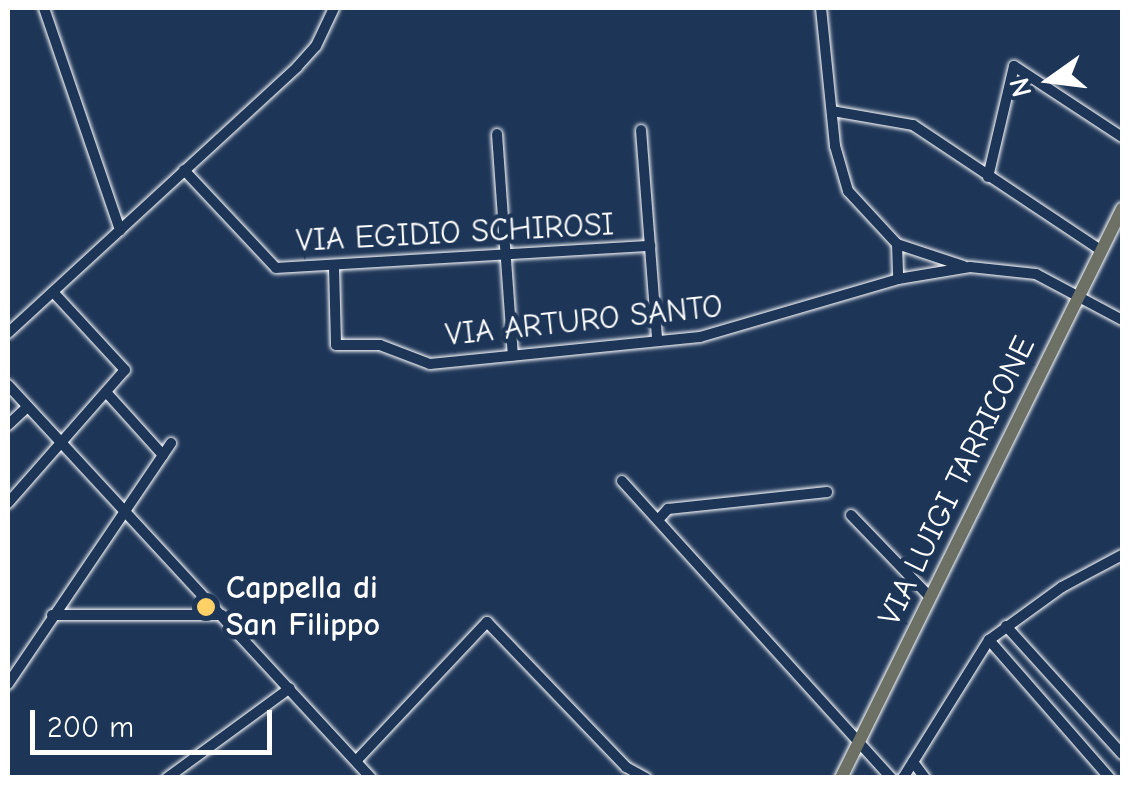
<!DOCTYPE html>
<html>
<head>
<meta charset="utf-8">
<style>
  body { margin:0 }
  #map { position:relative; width:1130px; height:785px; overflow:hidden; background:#1d3557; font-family:"Comic Neue",sans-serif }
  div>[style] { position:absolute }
  .roads { filter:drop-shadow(0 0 2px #fff) drop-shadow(0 0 2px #fff) }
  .minor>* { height:10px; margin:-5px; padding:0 5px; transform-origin:5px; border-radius:5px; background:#1d3557 }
  .major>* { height:12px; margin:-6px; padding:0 6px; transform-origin:6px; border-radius:6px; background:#6c7065 }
  .dots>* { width:28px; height:28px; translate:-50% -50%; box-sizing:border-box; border:5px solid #1d3557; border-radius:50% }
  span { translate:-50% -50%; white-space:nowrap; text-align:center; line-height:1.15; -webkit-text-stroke:9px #1d3557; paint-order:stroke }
  .street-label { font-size:32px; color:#fff }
  .poi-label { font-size:32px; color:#fff; font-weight:700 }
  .left { translate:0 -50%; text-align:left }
  .frame { position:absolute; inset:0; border:10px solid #fff; pointer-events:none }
  .north { position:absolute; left:1000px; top:30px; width:100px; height:100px; -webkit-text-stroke:8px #1d3557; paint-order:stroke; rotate:256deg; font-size:28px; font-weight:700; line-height:40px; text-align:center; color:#fff }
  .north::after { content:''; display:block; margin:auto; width:35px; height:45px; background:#fff; clip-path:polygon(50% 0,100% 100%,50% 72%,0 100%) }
  .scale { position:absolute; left:30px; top:710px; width:242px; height:45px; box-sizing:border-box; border:5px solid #fff; border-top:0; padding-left:12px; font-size:30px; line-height:35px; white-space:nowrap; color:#fff; -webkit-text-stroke:8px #1d3557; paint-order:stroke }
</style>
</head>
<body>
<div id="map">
  <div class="roads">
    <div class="minor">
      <div style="left:44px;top:8px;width:235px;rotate:71.1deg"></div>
      <div style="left:821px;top:8px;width:139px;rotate:84.2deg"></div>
      <div style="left:835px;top:146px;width:47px;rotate:73.9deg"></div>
      <div style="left:848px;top:191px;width:72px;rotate:47.2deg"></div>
      <div style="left:897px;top:244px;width:70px;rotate:18.4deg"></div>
      <div style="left:832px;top:111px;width:82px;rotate:9.8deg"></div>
      <div style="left:913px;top:125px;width:227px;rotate:33.7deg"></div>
      <div style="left:641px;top:130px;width:210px;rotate:85.6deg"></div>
      <div style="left:497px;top:134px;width:222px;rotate:85.9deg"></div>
      <div style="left:184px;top:170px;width:134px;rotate:46.8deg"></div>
      <div style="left:276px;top:268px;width:375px;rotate:-3.4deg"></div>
      <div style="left:988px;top:177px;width:114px;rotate:-76.8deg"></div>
      <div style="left:1014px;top:66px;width:129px;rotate:33.3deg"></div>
      <div style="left:897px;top:244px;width:35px;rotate:88deg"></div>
      <div style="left:334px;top:267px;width:78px;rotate:88.5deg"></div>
      <div style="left:336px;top:345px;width:44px"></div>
      <div style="left:380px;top:345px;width:53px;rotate:20.8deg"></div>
      <div style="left:430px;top:364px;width:271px;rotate:-5.7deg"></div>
      <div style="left:700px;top:337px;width:206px;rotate:-16.3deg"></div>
      <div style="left:898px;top:279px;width:73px;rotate:-9.5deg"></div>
      <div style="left:970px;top:267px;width:66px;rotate:6.1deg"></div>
      <div style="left:1036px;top:274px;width:98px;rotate:28.1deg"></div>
      <div style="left:8px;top:333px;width:393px;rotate:-42.6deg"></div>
      <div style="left:297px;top:67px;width:28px;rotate:-48deg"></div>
      <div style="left:316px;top:46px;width:42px;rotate:-64.7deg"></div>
      <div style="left:8px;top:385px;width:535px;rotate:47.27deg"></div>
      <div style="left:106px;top:392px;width:85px;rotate:47.9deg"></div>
      <div style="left:8px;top:425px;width:26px;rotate:-43deg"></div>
      <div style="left:622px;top:481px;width:401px;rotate:47.8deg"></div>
      <div style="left:8px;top:503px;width:177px;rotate:-48.7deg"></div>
      <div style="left:125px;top:370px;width:106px;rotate:-132.7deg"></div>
      <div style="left:851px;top:515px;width:112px;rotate:46.1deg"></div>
      <div style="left:658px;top:520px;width:15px;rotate:-48deg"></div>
      <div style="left:668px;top:509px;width:160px;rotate:-6.1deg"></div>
      <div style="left:52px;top:615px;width:170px"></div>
      <div style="left:1006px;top:626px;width:173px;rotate:47.8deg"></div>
      <div style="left:989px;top:640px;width:184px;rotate:48.8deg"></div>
      <div style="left:8px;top:684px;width:291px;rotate:-55.9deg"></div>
      <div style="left:356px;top:761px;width:191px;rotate:-46.7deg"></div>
      <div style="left:487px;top:622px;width:201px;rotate:46.2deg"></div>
      <div style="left:626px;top:767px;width:23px;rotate:29deg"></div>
      <div style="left:913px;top:762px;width:20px;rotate:53deg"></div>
      <div style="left:167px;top:778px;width:152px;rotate:-36.2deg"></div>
      <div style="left:903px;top:778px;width:163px;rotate:-58.1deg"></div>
      <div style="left:989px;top:640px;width:90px;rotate:-36deg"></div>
      <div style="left:1062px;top:587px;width:68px;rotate:-28.1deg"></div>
    </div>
    <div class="major">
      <div style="left:841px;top:778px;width:635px;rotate:-63.72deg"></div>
    </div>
  </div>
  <div class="dots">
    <div style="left:206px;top:607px;background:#ffd166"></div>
  </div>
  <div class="street-label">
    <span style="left:455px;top:233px;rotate:-3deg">VIA EGIDIO SCHIROSI</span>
    <span style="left:584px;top:321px;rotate:-6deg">VIA ARTURO SANTO</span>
    <span style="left:957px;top:481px;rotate:-64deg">VIA LUIGI TARRICONE</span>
  </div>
  <div class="poi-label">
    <span class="left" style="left:226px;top:607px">Cappella di<br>San Filippo</span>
  </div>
  <div class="frame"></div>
  <div class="north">N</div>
  <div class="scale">200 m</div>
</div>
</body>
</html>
